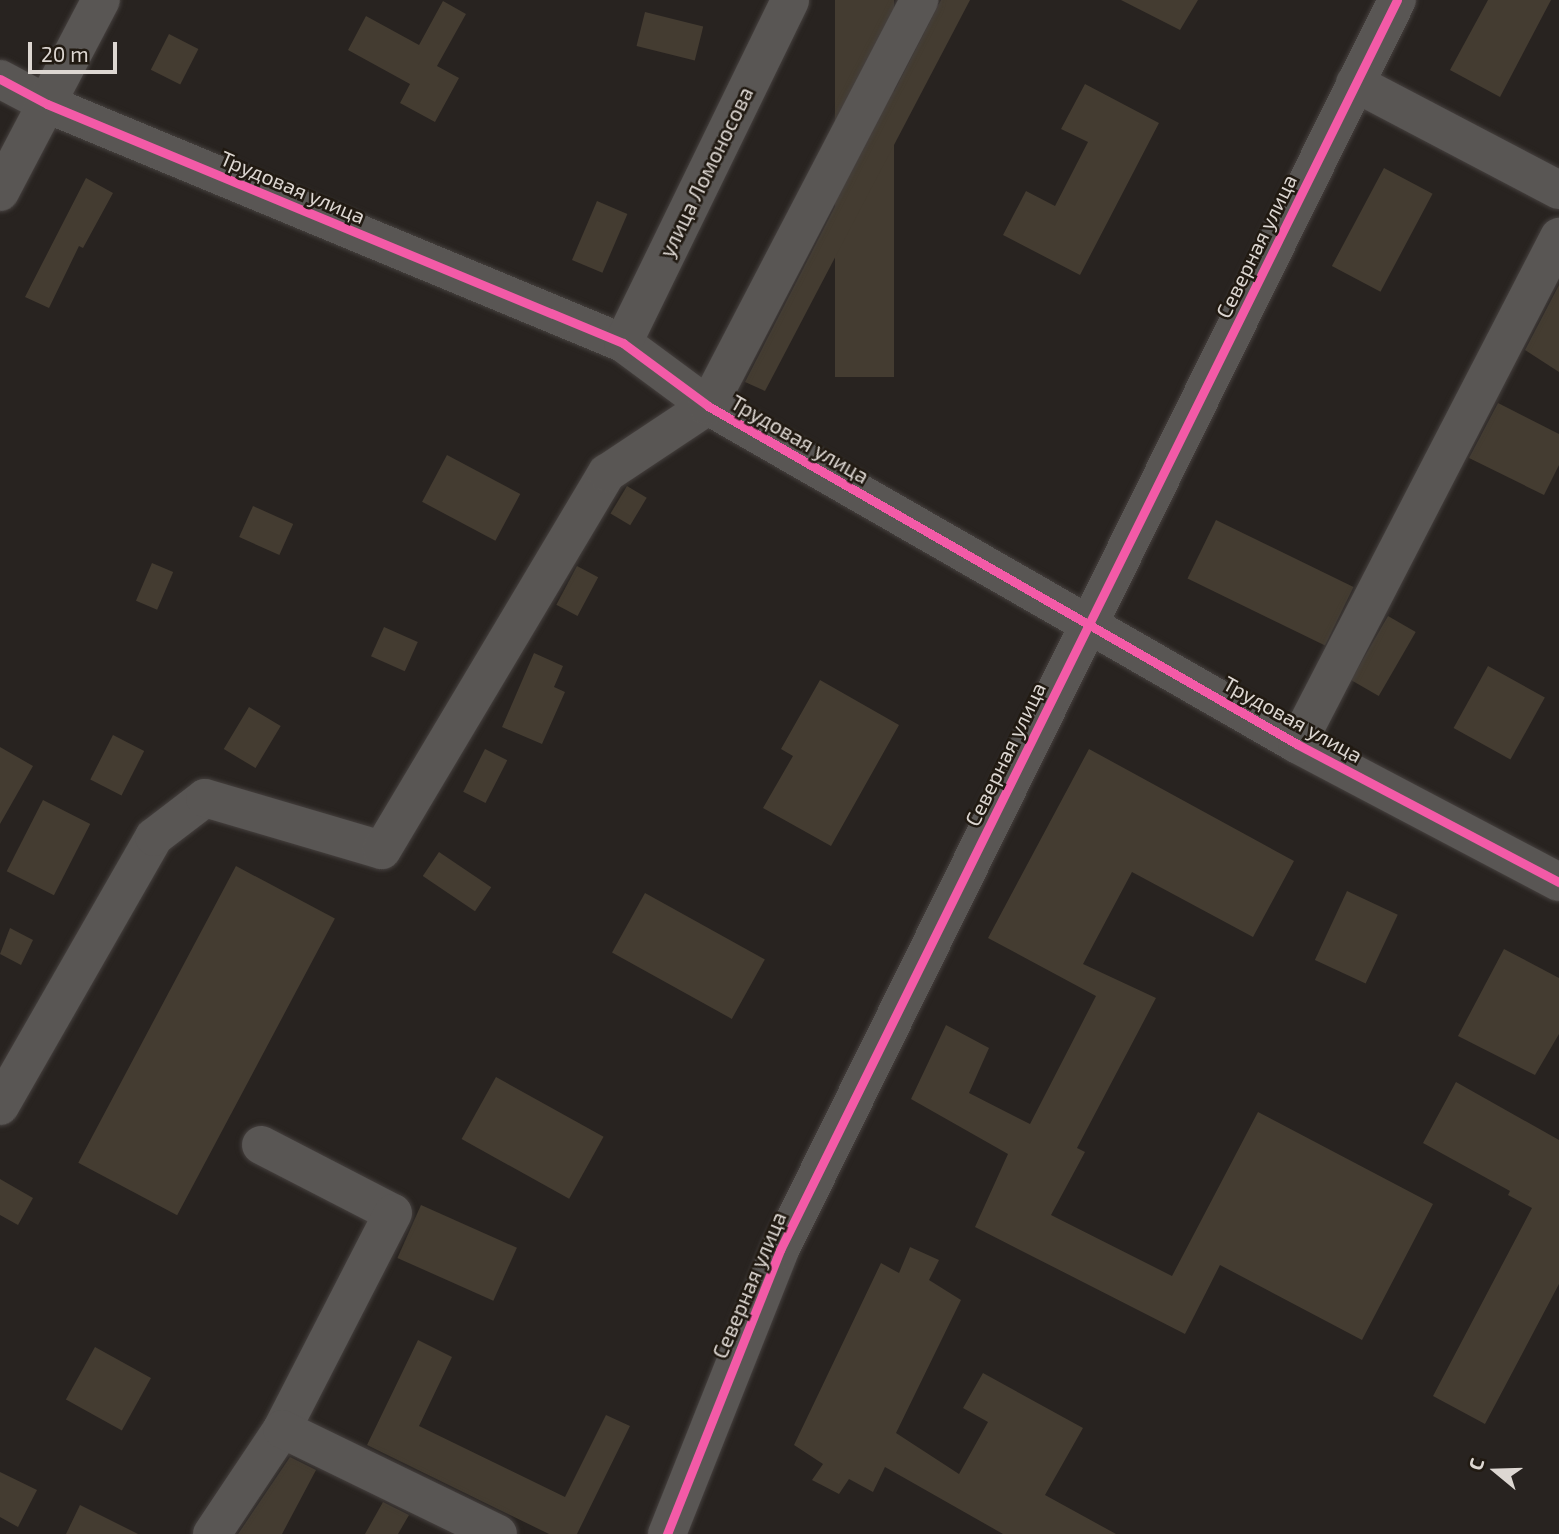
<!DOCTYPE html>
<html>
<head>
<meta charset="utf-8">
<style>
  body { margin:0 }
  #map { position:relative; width:1559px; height:1534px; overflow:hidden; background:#282320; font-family:"Exo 2",sans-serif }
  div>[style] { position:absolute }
  .building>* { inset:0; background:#443c31; transform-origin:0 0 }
  .roads { filter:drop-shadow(0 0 2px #45403e) drop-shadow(0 0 2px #45403e) }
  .minor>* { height:38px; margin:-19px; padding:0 19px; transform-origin:19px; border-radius:19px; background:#595654 }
  .cycleway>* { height:9px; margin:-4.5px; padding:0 4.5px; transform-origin:4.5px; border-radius:4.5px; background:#f35aa7 }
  span { translate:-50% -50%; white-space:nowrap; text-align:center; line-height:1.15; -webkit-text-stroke:5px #211a12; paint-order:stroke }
  .street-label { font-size:21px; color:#ddd7d2 }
  .north { position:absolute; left:1461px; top:1436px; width:70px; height:70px; -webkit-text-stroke:5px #211a12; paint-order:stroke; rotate:289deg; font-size:19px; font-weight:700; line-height:28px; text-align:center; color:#ddd7d2 }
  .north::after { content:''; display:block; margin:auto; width:24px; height:32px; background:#ddd7d2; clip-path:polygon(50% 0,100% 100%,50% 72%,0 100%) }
  .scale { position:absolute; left:28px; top:42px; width:89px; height:32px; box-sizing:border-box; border:4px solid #ddd7d2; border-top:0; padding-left:9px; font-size:21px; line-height:24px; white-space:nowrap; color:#ddd7d2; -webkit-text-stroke:5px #211a12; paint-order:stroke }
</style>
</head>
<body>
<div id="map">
  <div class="building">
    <div style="left:835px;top:0;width:59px;height:377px"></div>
    <div style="clip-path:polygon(941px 0,970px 0,765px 391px,745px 382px)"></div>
    <div style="clip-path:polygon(1121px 0,1198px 0,1180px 30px)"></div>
    <div style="clip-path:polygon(1488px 0,1551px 0,1500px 97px,1450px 70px)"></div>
    <div style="clip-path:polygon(443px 1px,466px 14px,437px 66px,459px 78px,435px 122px,400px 103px,410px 84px,348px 50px,366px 16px,419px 45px)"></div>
    <div style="left:645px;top:12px;width:60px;height:35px;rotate:14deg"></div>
    <div style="left:169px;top:34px;width:33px;height:40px;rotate:27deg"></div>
    <div style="clip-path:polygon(1085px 84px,1159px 123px,1080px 275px,1003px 235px,1026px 191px,1055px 206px,1088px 142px,1061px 129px)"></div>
    <div style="left:1384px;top:168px;width:55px;height:111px;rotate:28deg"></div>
    <div style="clip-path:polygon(86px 178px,113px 193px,83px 248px,79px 246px,49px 308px,25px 297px)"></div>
    <div style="left:597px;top:201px;width:33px;height:64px;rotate:23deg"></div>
    <div style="clip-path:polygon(1559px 285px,1559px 372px,1525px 350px)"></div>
    <div style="clip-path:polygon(1498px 403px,1559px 434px,1559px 465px,1544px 495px,1469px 458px)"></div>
    <div style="left:447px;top:455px;width:83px;height:53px;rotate:28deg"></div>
    <div style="left:627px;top:486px;width:23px;height:32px;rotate:31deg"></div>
    <div style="left:253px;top:506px;width:44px;height:34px;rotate:24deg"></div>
    <div style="left:1216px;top:520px;width:153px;height:65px;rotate:26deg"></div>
    <div style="left:152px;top:563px;width:23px;height:41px;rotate:23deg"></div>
    <div style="left:577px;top:566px;width:24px;height:44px;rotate:28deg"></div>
    <div style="left:1388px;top:616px;width:32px;height:74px;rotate:30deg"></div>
    <div style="left:384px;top:627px;width:37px;height:32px;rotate:24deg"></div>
    <div style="clip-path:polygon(534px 653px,563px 666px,554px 687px,565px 692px,542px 744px,502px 727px)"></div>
    <div style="left:1488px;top:666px;width:65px;height:71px;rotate:29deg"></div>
    <div style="clip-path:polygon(820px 680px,899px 725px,831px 846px,763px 808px,793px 756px,781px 749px)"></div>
    <div style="left:249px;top:707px;width:37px;height:49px;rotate:31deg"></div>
    <div style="left:113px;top:735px;width:35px;height:50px;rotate:27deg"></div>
    <div style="clip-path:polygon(0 747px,33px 766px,0 824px)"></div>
    <div style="left:485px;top:749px;width:25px;height:48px;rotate:27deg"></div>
    <div style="clip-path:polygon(1089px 749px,1294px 861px,1253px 937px,1132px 872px,1083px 964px,1156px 998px,1077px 1148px,1085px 1152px,1051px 1215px,1172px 1276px,1258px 1112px,1433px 1204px,1362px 1340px,1220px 1265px,1185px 1334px,975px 1227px,1008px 1154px,911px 1099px,946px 1025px,989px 1048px,969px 1093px,1030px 1124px,1096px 996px,988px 938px)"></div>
    <div style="left:43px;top:800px;width:53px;height:80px;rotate:27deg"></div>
    <div style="left:439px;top:852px;width:63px;height:29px;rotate:34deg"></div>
    <div style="left:236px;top:866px;width:112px;height:336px;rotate:28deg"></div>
    <div style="left:1347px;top:891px;width:56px;height:76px;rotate:25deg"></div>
    <div style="left:645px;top:893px;width:137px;height:68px;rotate:29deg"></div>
    <div style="clip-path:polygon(10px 928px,33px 940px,21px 965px,0 954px)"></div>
    <div style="clip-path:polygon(1504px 949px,1559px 978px,1559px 1034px,1535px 1075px,1458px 1036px)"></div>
    <div style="left:496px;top:1077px;width:123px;height:71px;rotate:29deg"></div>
    <div style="clip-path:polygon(1456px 1082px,1559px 1140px,1559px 1284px,1485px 1424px,1433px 1396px,1532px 1208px,1508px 1195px,1510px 1191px,1423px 1143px)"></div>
    <div style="clip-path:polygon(0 1179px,33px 1198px,18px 1225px,0 1215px)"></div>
    <div style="left:421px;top:1205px;width:105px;height:58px;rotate:24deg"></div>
    <div style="clip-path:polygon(910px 1247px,939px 1260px,929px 1280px,961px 1300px,896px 1433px,959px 1474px,988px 1422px,963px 1408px,983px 1373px,1083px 1428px,1045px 1495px,1116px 1534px,1003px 1534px,885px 1467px,873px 1492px,849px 1479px,839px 1494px,812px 1480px,823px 1464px,794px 1445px,881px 1263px,899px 1273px)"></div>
    <div style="clip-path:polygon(418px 1340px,452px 1357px,419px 1426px,565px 1497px,606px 1415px,630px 1426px,577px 1534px,549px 1534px,367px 1445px)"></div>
    <div style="left:95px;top:1347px;width:64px;height:60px;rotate:29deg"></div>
    <div style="clip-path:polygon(290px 1457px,316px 1470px,282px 1534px,238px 1534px)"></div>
    <div style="clip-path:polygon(0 1472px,37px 1490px,18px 1527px,0 1517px)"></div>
    <div style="clip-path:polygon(383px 1502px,409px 1515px,398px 1534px,365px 1534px)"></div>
    <div style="clip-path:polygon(80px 1505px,138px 1534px,66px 1534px)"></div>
  </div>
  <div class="roads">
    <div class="minor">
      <div style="left:0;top:79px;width:53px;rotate:28deg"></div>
      <div style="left:47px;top:104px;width:624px;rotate:22.54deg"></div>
      <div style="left:623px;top:343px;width:106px;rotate:36.5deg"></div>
      <div style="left:708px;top:406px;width:679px;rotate:29.85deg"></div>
      <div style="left:1297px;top:744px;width:296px;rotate:27.8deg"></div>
      <div style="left:1355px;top:83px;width:230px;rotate:27.7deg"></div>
      <div style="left:0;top:192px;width:217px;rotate:-62.3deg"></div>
      <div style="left:623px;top:343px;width:381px;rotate:-64deg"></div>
      <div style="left:1297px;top:744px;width:571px;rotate:-62.67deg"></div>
      <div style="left:0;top:1106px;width:310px;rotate:-60.2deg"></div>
      <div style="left:154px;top:837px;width:64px;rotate:-37.4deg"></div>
      <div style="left:205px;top:798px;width:184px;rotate:16.4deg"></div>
      <div style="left:382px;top:850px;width:439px;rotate:-59.2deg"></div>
      <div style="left:607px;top:473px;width:121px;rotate:-33.6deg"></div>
      <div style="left:708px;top:406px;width:458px;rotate:-62.5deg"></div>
      <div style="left:261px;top:1145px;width:148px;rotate:27.3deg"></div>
      <div style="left:393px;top:1213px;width:243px;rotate:117.2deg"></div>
      <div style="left:212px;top:1534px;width:126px;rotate:-56.3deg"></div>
      <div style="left:282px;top:1429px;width:240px;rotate:25.9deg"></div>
      <div style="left:667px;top:1534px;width:306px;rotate:-68.3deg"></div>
      <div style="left:780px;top:1250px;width:1394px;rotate:-63.73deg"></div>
    </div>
  </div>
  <div class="cycleway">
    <div style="left:0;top:79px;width:53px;rotate:28deg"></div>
    <div style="left:47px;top:104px;width:624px;rotate:22.54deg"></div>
    <div style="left:623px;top:343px;width:106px;rotate:36.5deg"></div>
    <div style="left:708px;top:406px;width:679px;rotate:29.85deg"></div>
    <div style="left:1297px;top:744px;width:296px;rotate:27.8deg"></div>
    <div style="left:667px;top:1534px;width:306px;rotate:-68.3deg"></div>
    <div style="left:780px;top:1250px;width:1394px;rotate:-63.73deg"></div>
  </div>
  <div class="street-label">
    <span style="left:706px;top:172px;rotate:-64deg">улица Ломоносова</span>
    <span style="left:293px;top:187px;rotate:23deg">Трудовая улица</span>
    <span style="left:1256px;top:246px;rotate:-64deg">Северная улица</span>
    <span style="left:800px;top:439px;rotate:30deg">Трудовая улица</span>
    <span style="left:1293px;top:719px;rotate:29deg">Трудовая улица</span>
    <span style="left:1005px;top:754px;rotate:-64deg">Северная улица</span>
    <span style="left:749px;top:1285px;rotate:-67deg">Северная улица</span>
  </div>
  <div class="north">С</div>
  <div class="scale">20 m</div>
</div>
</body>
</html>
